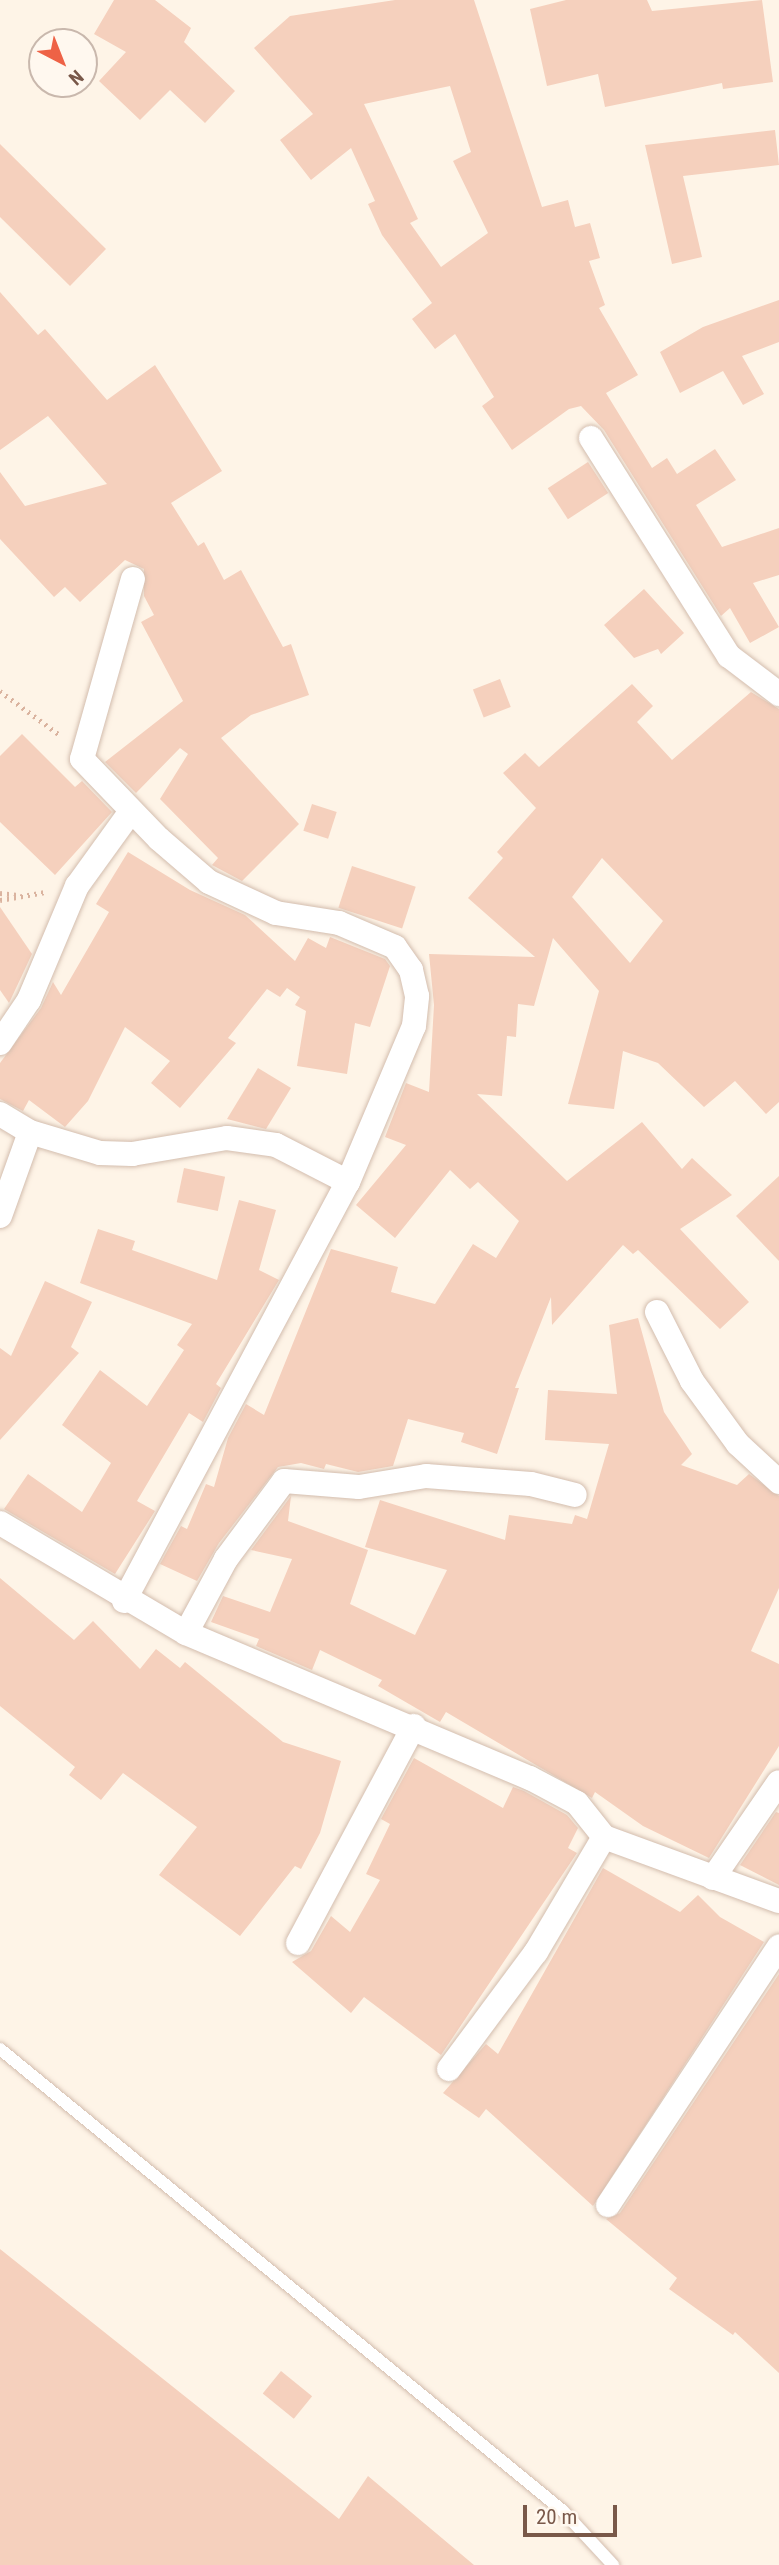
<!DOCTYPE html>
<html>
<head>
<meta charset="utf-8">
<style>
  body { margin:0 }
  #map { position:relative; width:779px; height:2565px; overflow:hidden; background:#fef4e7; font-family:"Roboto Condensed",sans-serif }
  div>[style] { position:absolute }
  .building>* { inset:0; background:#f5d0bd; transform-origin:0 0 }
  .path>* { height:4.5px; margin-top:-2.25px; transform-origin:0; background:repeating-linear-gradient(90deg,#dab39f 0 2px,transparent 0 7px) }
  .roads { filter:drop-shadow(0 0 2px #d3bdae) drop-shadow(0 0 2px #d3bdae) }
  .service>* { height:12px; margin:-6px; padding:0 6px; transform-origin:6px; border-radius:6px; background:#fff }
  .minor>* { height:24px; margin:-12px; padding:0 12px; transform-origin:12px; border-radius:12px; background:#fff }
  span { translate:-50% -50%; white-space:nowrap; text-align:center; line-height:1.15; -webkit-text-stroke:5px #fff8ef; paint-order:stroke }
  .north { position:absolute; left:28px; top:28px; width:70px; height:70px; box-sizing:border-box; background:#fff8ef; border:2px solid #c9b8ad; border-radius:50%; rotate:138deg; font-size:19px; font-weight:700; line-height:28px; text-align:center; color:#795849 }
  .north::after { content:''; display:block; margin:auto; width:24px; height:32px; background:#ee6246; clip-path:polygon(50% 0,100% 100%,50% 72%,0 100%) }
  .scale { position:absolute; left:523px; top:2505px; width:94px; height:32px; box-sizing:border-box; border:4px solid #795849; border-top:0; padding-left:9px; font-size:21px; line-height:24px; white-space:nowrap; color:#795849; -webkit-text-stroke:5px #fff8ef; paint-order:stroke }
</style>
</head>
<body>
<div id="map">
  <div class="building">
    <div style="clip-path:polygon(114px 0,155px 0,191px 28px,184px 42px,235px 91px,205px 123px,170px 90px,140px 120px,99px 81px,126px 52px,94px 34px)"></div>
    <div style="clip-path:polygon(evenodd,395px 0,474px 0,542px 207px,568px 200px,575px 227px,590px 223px,600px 258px,589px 261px,605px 305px,599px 308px,638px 375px,606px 393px,652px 468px,667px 458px,677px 474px,715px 449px,736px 480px,696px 505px,722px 547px,779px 528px,779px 575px,753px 583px,779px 627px,750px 643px,730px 608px,721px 616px,604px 430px,581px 406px,569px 409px,512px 450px,482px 406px,494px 397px,455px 334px,435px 349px,412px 319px,432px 303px,382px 235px,368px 204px,375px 201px,351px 148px,311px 180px,280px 140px,313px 114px,254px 48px,290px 16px,395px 0,450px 86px,471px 152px,453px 161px,488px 233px,441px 267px,410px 223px,418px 219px,364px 104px,450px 86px)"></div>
    <div style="clip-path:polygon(566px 0,647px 0,652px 11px,762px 0,773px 82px,723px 89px,722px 83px,605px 107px,598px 74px,547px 86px,530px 9px)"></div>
    <div style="clip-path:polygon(775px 130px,779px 165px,683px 176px,702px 257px,672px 264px,645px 145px)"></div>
    <div style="clip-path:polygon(0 144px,106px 249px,70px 286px,0 217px)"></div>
    <div style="clip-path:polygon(0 292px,38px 335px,45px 329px,107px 400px,155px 365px,222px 471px,171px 503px,198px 546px,204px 542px,224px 580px,241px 570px,283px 647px,291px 644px,309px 695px,251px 715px,221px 738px,299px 824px,242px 881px,212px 865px,218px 858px,160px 799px,188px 754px,180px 748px,136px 793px,105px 762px,183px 701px,141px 622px,154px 615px,144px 596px,144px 569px,125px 560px,80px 602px,65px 587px,54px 597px,0 539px,0 472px,25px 506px,107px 484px,48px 416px,0 450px)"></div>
    <div style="clip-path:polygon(779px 300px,779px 342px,742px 356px,764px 394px,743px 405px,723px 371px,680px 393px,660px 352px,703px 327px)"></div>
    <div style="left:588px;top:462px;width:37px;height:48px;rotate:57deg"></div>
    <div style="clip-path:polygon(644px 589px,684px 633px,661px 654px,658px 649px,634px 658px,604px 625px)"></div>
    <div style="left:500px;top:679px;width:30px;height:29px;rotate:69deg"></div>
    <div style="clip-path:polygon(evenodd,632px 684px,653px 706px,637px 722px,672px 760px,751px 692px,779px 709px,779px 1102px,766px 1114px,735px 1081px,704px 1107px,658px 1063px,623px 1051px,614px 1109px,568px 1104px,599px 991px,553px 938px,534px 1006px,518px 1004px,516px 1037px,507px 1036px,502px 1096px,477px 1094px,567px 1181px,642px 1122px,682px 1169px,692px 1158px,732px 1195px,680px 1229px,749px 1302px,720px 1329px,638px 1250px,633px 1254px,623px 1245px,552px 1325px,551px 1297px,515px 1388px,519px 1388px,497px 1454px,461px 1442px,464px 1433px,408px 1419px,393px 1466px,358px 1472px,326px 1464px,324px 1469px,301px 1463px,278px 1467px,219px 1543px,197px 1581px,160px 1564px,181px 1526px,187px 1529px,206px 1484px,214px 1487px,228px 1438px,246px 1404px,264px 1415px,331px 1249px,398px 1267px,391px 1292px,435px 1304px,473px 1244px,496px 1258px,519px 1221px,478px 1182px,470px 1189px,450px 1170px,395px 1238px,356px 1205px,406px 1145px,385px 1137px,406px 1083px,429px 1092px,434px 1005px,429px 954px,535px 957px,468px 898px,503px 858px,497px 852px,536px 808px,503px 773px,525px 753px,539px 767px,632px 684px,602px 858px,663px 921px,630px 963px,572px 897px,602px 858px)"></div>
    <div style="clip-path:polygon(22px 734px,75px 787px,82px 781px,112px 812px,55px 875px,0 822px,0 756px)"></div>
    <div style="left:312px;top:804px;width:26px;height:28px;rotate:18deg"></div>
    <div style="clip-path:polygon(128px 852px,190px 890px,245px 915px,295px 961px,308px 938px,326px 948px,330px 937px,385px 959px,390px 966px,370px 1027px,355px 1023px,347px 1074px,297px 1066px,306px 1011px,295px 1005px,300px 997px,287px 988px,280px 997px,267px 989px,228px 1038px,236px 1043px,180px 1108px,151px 1083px,170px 1061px,125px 1027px,88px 1101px,65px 1127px,29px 1100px,23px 1111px,0 1099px,0 1063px,41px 1008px,53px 982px,61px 995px,109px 912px,96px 904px)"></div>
    <div style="left:352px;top:866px;width:67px;height:44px;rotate:18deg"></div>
    <div style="clip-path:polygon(0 907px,32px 954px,9px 1003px,0 990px)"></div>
    <div style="clip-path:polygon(258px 1068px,291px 1088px,266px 1129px,227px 1119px)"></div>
    <div style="left:184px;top:1168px;width:42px;height:35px;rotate:12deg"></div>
    <div style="clip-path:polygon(779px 1176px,779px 1261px,736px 1216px)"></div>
    <div style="clip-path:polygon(239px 1200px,276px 1210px,259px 1270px,279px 1280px,216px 1384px,221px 1388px,203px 1422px,189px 1413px,137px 1501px,155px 1511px,115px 1574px,4px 1509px,28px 1474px,82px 1512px,111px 1463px,62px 1425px,100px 1370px,147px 1406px,184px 1350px,177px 1345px,192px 1324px,80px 1283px,98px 1229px,135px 1241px,132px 1250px,217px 1280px)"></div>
    <div style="clip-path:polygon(45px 1281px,92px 1302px,71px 1347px,79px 1353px,0 1440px,0 1348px,11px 1356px)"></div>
    <div style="clip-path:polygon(638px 1318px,664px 1412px,692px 1454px,681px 1465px,737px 1485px,749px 1474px,779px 1496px,779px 1588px,751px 1651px,779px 1664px,779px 1746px,709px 1858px,643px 1826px,595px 1792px,592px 1798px,446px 1712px,440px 1722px,378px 1686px,382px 1680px,320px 1650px,312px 1670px,256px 1646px,259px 1639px,211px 1622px,223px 1596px,270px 1612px,292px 1559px,251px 1550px,291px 1496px,288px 1521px,368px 1550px,350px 1604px,415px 1635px,447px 1570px,365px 1547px,380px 1500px,505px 1540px,509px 1515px,572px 1524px,575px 1515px,587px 1519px,609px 1444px,545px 1440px,548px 1390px,617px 1394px,609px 1325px)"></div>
    <div style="clip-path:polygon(0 1578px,74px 1640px,93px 1621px,140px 1669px,156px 1649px,180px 1668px,185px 1662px,283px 1742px,341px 1761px,320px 1833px,301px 1869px,295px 1866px,240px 1936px,159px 1875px,197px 1827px,123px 1773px,101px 1800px,69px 1775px,75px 1767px,0 1706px)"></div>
    <div style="clip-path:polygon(414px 1758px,503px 1808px,513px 1787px,524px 1791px,567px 1815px,578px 1828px,568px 1848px,577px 1853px,441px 2055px,364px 1997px,351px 2013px,292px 1962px,311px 1951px,331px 1916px,350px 1932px,380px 1880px,366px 1874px,390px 1824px,381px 1819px)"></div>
    <div style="clip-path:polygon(776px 1812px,779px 1813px,779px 1885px,740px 1865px)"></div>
    <div style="clip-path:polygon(603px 1868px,680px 1912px,698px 1895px,720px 1917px,764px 1942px,593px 2206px,486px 2109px,479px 2118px,443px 2093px,486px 2044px,498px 2054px)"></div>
    <div style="clip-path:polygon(779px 1974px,779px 2373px,735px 2332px,733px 2335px,669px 2289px,677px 2278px,606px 2219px,620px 2213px)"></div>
    <div style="clip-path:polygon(0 2249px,339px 2519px,368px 2476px,474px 2565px,0 2565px)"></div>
    <div style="left:281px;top:2371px;width:40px;height:29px;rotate:39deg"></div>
  </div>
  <div class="path">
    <div style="left:0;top:691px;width:74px;rotate:36.3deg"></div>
    <div style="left:0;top:893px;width:18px;rotate:6deg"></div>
    <div style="left:0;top:900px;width:46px;rotate:-10.1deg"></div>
  </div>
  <div class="roads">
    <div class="service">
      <div style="left:0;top:2049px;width:728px;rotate:39.37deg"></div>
      <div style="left:563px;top:2511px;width:74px;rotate:47.2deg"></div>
    </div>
    <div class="minor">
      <div style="left:591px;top:438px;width:258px;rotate:57.7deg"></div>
      <div style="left:729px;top:656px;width:63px;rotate:37.2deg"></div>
      <div style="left:0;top:1043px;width:52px;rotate:-56deg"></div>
      <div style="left:29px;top:1000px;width:124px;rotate:-67.2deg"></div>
      <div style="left:77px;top:886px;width:92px;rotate:-54.2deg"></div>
      <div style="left:0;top:1114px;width:35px;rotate:31deg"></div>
      <div style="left:30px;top:1132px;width:73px;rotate:16.7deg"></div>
      <div style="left:100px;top:1153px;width:32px;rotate:2deg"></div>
      <div style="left:132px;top:1154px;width:96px;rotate:-9.6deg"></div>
      <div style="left:227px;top:1138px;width:49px;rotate:8.1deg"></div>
      <div style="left:276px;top:1145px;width:81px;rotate:27.2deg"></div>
      <div style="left:0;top:1216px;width:89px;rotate:-70.3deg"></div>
      <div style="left:657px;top:1312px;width:77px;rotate:63.1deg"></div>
      <div style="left:692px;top:1381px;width:78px;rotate:53.9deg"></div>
      <div style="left:738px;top:1444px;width:56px;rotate:42.8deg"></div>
      <div style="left:0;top:1523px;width:216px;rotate:30.6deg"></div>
      <div style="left:186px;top:1633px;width:373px;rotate:22.9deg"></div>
      <div style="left:530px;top:1778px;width:53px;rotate:28deg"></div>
      <div style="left:577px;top:1803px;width:43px;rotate:51.5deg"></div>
      <div style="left:604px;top:1837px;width:186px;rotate:20.1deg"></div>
      <div style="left:124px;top:1601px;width:475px;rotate:-61.9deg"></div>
      <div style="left:348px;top:1182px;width:169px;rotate:-67.1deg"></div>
      <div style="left:414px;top:1026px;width:30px;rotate:-84deg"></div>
      <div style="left:417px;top:996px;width:27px;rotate:-103deg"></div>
      <div style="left:411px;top:970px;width:28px;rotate:-125deg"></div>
      <div style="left:395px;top:947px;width:61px;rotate:-156.8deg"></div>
      <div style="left:339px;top:923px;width:64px;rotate:-171deg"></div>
      <div style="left:276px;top:913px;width:74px;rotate:-155.2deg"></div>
      <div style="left:209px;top:882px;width:66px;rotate:-139.3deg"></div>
      <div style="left:159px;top:839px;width:111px;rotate:-133.9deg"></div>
      <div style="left:82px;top:759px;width:187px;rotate:-74.2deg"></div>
      <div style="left:186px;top:1633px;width:84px;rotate:-61.6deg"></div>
      <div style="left:226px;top:1559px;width:97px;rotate:-53.4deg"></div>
      <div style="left:284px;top:1481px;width:75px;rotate:4.6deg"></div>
      <div style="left:359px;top:1487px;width:68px;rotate:-9.3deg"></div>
      <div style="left:426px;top:1476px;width:105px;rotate:4.4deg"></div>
      <div style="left:531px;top:1484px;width:45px;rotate:14deg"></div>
      <div style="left:713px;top:1878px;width:116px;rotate:-55.5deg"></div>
      <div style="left:298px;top:1943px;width:246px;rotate:-61.9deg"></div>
      <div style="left:449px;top:2069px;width:146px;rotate:-53.4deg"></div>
      <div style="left:536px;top:1952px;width:134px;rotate:-59.4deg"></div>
      <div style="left:608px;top:2205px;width:310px;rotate:-56.5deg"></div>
    </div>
  </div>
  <div class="north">N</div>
  <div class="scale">20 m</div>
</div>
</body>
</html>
